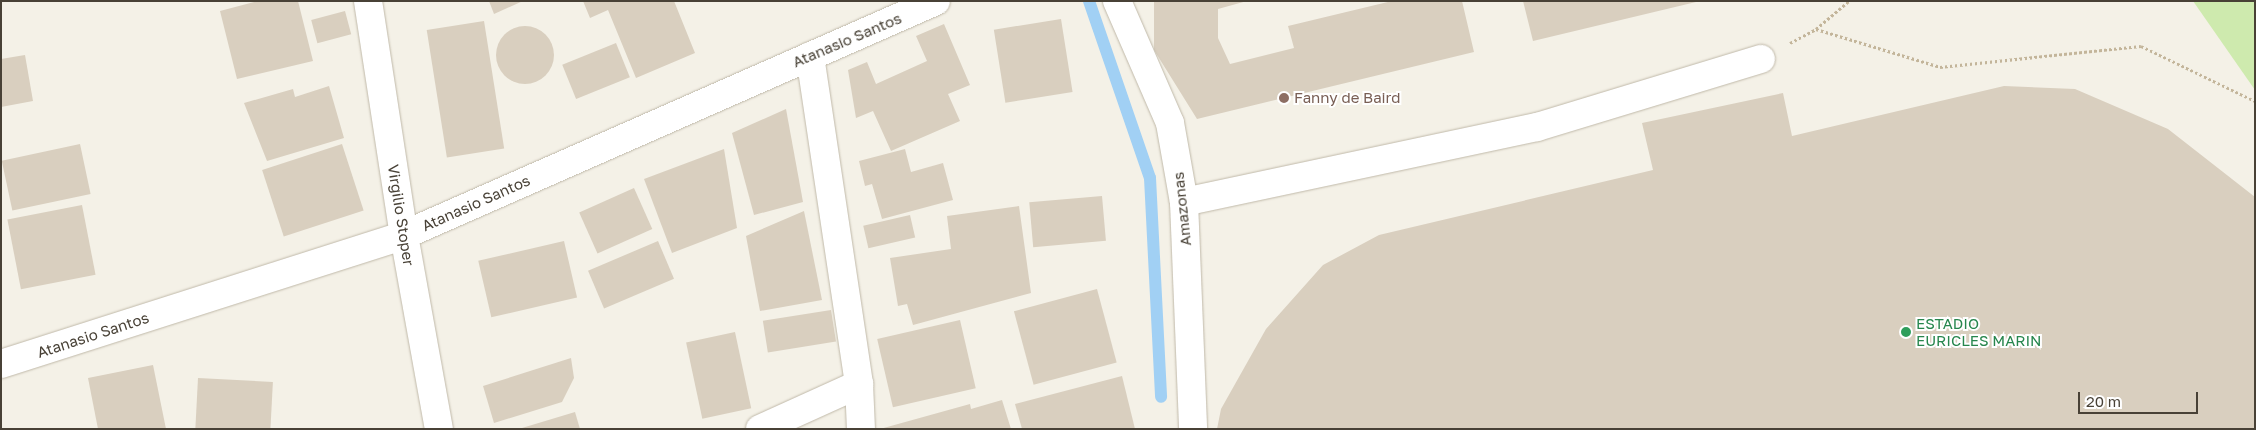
<!DOCTYPE html>
<html>
<head>
<meta charset="utf-8">
<style>
  body { margin:0 }
  #map { position:relative; width:2256px; height:430px; overflow:hidden; background:#f4f1e7; font-family:"Golos Text",sans-serif }
  div>[style] { position:absolute }
  .green>* { inset:0; background:#ceeaae }
  .stream>* { height:12px; margin:-6px; padding:0 6px; transform-origin:6px; border-radius:6px; background:#a1d0f4 }
  .building>* { inset:0; background:#d9cfbf; transform-origin:0 0 }
  .round { border-radius:50% }
  .path>* { height:3px; margin-top:-1.5px; transform-origin:0; background:repeating-linear-gradient(90deg,#c3b59a 0 2.5px,transparent 0 5px) }
  .roads { filter:drop-shadow(0 0 1px #c0b9a9) drop-shadow(0 0 1px #c0b9a9) }
  .minor>* { height:28px; margin:-14px; padding:0 14px; transform-origin:14px; border-radius:14px; background:#fff }
  .dots>* { width:14px; height:14px; translate:-50% -50%; box-sizing:border-box; border:2px solid #fff; border-radius:50% }
  span { translate:-50% -50%; white-space:nowrap; text-align:center; line-height:1.15; -webkit-text-stroke:4px #fff; paint-order:stroke }
  .street-label { font-size:15px; color:#484136 }
  .education-label { font-size:15px; color:#785e54 }
  .left { translate:0 -50%; text-align:left }
  .leisure-label { font-size:15px; color:#27864d }
  .frame { position:absolute; inset:0; border:2px solid #484136; pointer-events:none }
  .scale { position:absolute; left:2078px; top:392px; width:120px; height:22px; box-sizing:border-box; border:2px solid #484136; border-top:0; padding-left:6px; font-size:15px; line-height:18px; white-space:nowrap; color:#484136; -webkit-text-stroke:4px #fff; paint-order:stroke }
</style>
</head>
<body>
<div id="map">
  <div class="green">
    <div style="clip-path:polygon(2193px 1px,2255px 1px,2255px 90px)"></div>
  </div>
  <div class="stream">
    <div style="left:1089px;top:1px;width:187px;rotate:71deg"></div>
    <div style="left:1150px;top:178px;width:219px;rotate:87.1deg"></div>
  </div>
  <div class="building">
    <div style="clip-path:polygon(258px 1px,298px 1px,313px 61px,237px 79px,220px 11px)"></div>
    <div style="clip-path:polygon(489px 1px,523px 1px,494px 14px)"></div>
    <div style="clip-path:polygon(583px 1px,674px 1px,695px 53px,636px 78px,608px 10px,590px 18px)"></div>
    <div style="clip-path:polygon(1154px 1px,1247px 1px,1218px 9px,1218px 38px,1230px 64px,1294px 48px,1288px 26px,1392px 1px,1462px 1px,1474px 52px,1197px 119px,1154px 50px)"></div>
    <div style="clip-path:polygon(1523px 1px,1696px 1px,1696px 2px,1533px 41px)"></div>
    <div style="left:345px;top:11px;width:24px;height:35px;rotate:75deg"></div>
    <div style="left:1061px;top:19px;width:74px;height:68px;rotate:81deg"></div>
    <div style="left:484px;top:21px;width:129px;height:58px;rotate:81deg"></div>
    <div style="clip-path:polygon(944px 24px,970px 85px,948px 94px,960px 121px,891px 151px,873px 111px,856px 118px,848px 70px,867px 62px,876px 84px,927px 61px,916px 36px)"></div>
    <div class="round" style="left:496px;top:26px;width:58px;height:58px"></div>
    <div style="left:616px;top:43px;width:37px;height:58px;rotate:68deg"></div>
    <div style="clip-path:polygon(25px 55px,33px 101px,1px 107px,1px 59px)"></div>
    <div style="clip-path:polygon(329px 86px,344px 138px,267px 161px,244px 103px,293px 89px,295px 97px)"></div>
    <div style="clip-path:polygon(2004px 86px,2075px 89px,2168px 129px,2255px 197px,2255px 429px,1217px 429px,1221px 409px,1266px 329px,1323px 265px,1379px 235px,1653px 170px,1642px 123px,1783px 93px,1792px 136px)"></div>
    <div style="clip-path:polygon(786px 109px,803px 202px,754px 215px,732px 133px)"></div>
    <div style="left:80px;top:144px;width:51px;height:80px;rotate:78deg"></div>
    <div style="left:342px;top:144px;width:70px;height:84px;rotate:72deg"></div>
    <div style="clip-path:polygon(724px 149px,737px 228px,672px 253px,644px 179px)"></div>
    <div style="clip-path:polygon(905px 149px,911px 172px,943px 163px,953px 200px,882px 219px,872px 184px,865px 186px,859px 161px)"></div>
    <div style="left:634px;top:188px;width:45px;height:60px;rotate:66deg"></div>
    <div style="left:1102px;top:196px;width:45px;height:73px;rotate:85deg"></div>
    <div style="left:82px;top:205px;width:71px;height:76px;rotate:79deg"></div>
    <div style="clip-path:polygon(1019px 206px,1031px 293px,913px 325px,907px 304px,898px 306px,890px 258px,951px 249px,947px 216px)"></div>
    <div style="clip-path:polygon(804px 211px,822px 300px,760px 311px,746px 236px)"></div>
    <div style="left:910px;top:215px;width:23px;height:48px;rotate:77deg"></div>
    <div style="left:564px;top:241px;width:58px;height:88px;rotate:77deg"></div>
    <div style="left:658px;top:241px;width:41px;height:76px;rotate:67deg"></div>
    <div style="left:1097px;top:289px;width:76px;height:86px;rotate:75deg"></div>
    <div style="left:831px;top:310px;width:32px;height:69px;rotate:81deg"></div>
    <div style="left:960px;top:320px;width:70px;height:85px;rotate:77deg"></div>
    <div style="left:735px;top:332px;width:78px;height:50px;rotate:78deg"></div>
    <div style="clip-path:polygon(571px 358px,574px 378px,562px 402px,494px 423px,483px 386px)"></div>
    <div style="clip-path:polygon(153px 365px,166px 429px,98px 429px,88px 378px)"></div>
    <div style="clip-path:polygon(1122px 376px,1135px 429px,1022px 429px,1015px 404px)"></div>
    <div style="left:198px;top:378px;width:75px;height:51px;rotate:3deg"></div>
    <div style="clip-path:polygon(1002px 400px,1011px 429px,880px 429px,970px 404px,971px 409px)"></div>
    <div style="clip-path:polygon(575px 412px,580px 429px,522px 429px,522px 428px)"></div>
  </div>
  <div class="path">
    <div style="left:1816px;top:29px;width:130px;rotate:17deg"></div>
    <div style="left:1940px;top:67px;width:202px;rotate:-6deg"></div>
    <div style="left:2141px;top:46px;width:127px;rotate:25.8deg"></div>
    <div style="left:1790px;top:43px;width:30px;rotate:-28deg"></div>
    <div style="left:1816px;top:29px;width:43px;rotate:-40.3deg"></div>
  </div>
  <div class="roads">
    <div class="minor">
      <div style="left:368px;top:1px;width:237px;rotate:81.3deg"></div>
      <div style="left:404px;top:235px;width:197px;rotate:79.8deg"></div>
      <div style="left:1117px;top:1px;width:133px;rotate:66.5deg"></div>
      <div style="left:1170px;top:123px;width:80px;rotate:80deg"></div>
      <div style="left:1184px;top:202px;width:227px;rotate:87.7deg"></div>
      <div style="left:810px;top:56px;width:332px;rotate:81.5deg"></div>
      <div style="left:859px;top:384px;width:45px;rotate:87.5deg"></div>
      <div style="left:1184px;top:202px;width:361px;rotate:-12deg"></div>
      <div style="left:1537px;top:127px;width:234px;rotate:-16.9deg"></div>
      <div style="left:1px;top:364px;width:423px;rotate:-17.7deg"></div>
      <div style="left:404px;top:235px;width:581px;rotate:-23.74deg"></div>
      <div style="left:760px;top:429px;width:109px;rotate:-24.4deg"></div>
    </div>
  </div>
  <div class="dots">
    <div style="left:1284px;top:98px;background:#8d6e63"></div>
    <div style="left:1906px;top:332px;background:#2e9e5b"></div>
  </div>
  <div class="street-label">
    <span style="left:847px;top:40px;rotate:-23deg">Atanasio Santos</span>
    <span style="left:476px;top:203px;rotate:-24deg">Atanasio Santos</span>
    <span style="left:1182px;top:209px;rotate:-96deg">Amazonas</span>
    <span style="left:401px;top:215px;rotate:81deg">Virgilio Stoper</span>
    <span style="left:93px;top:335px;rotate:-18deg">Atanasio Santos</span>
  </div>
  <div class="education-label">
    <span class="left" style="left:1294px;top:98px">Fanny de Baird</span>
  </div>
  <div class="leisure-label">
    <span class="left" style="left:1916px;top:332px">ESTADIO<br>EURICLES MARIN</span>
  </div>
  <div class="frame"></div>
  <div class="scale">20 m</div>
</div>
</body>
</html>
